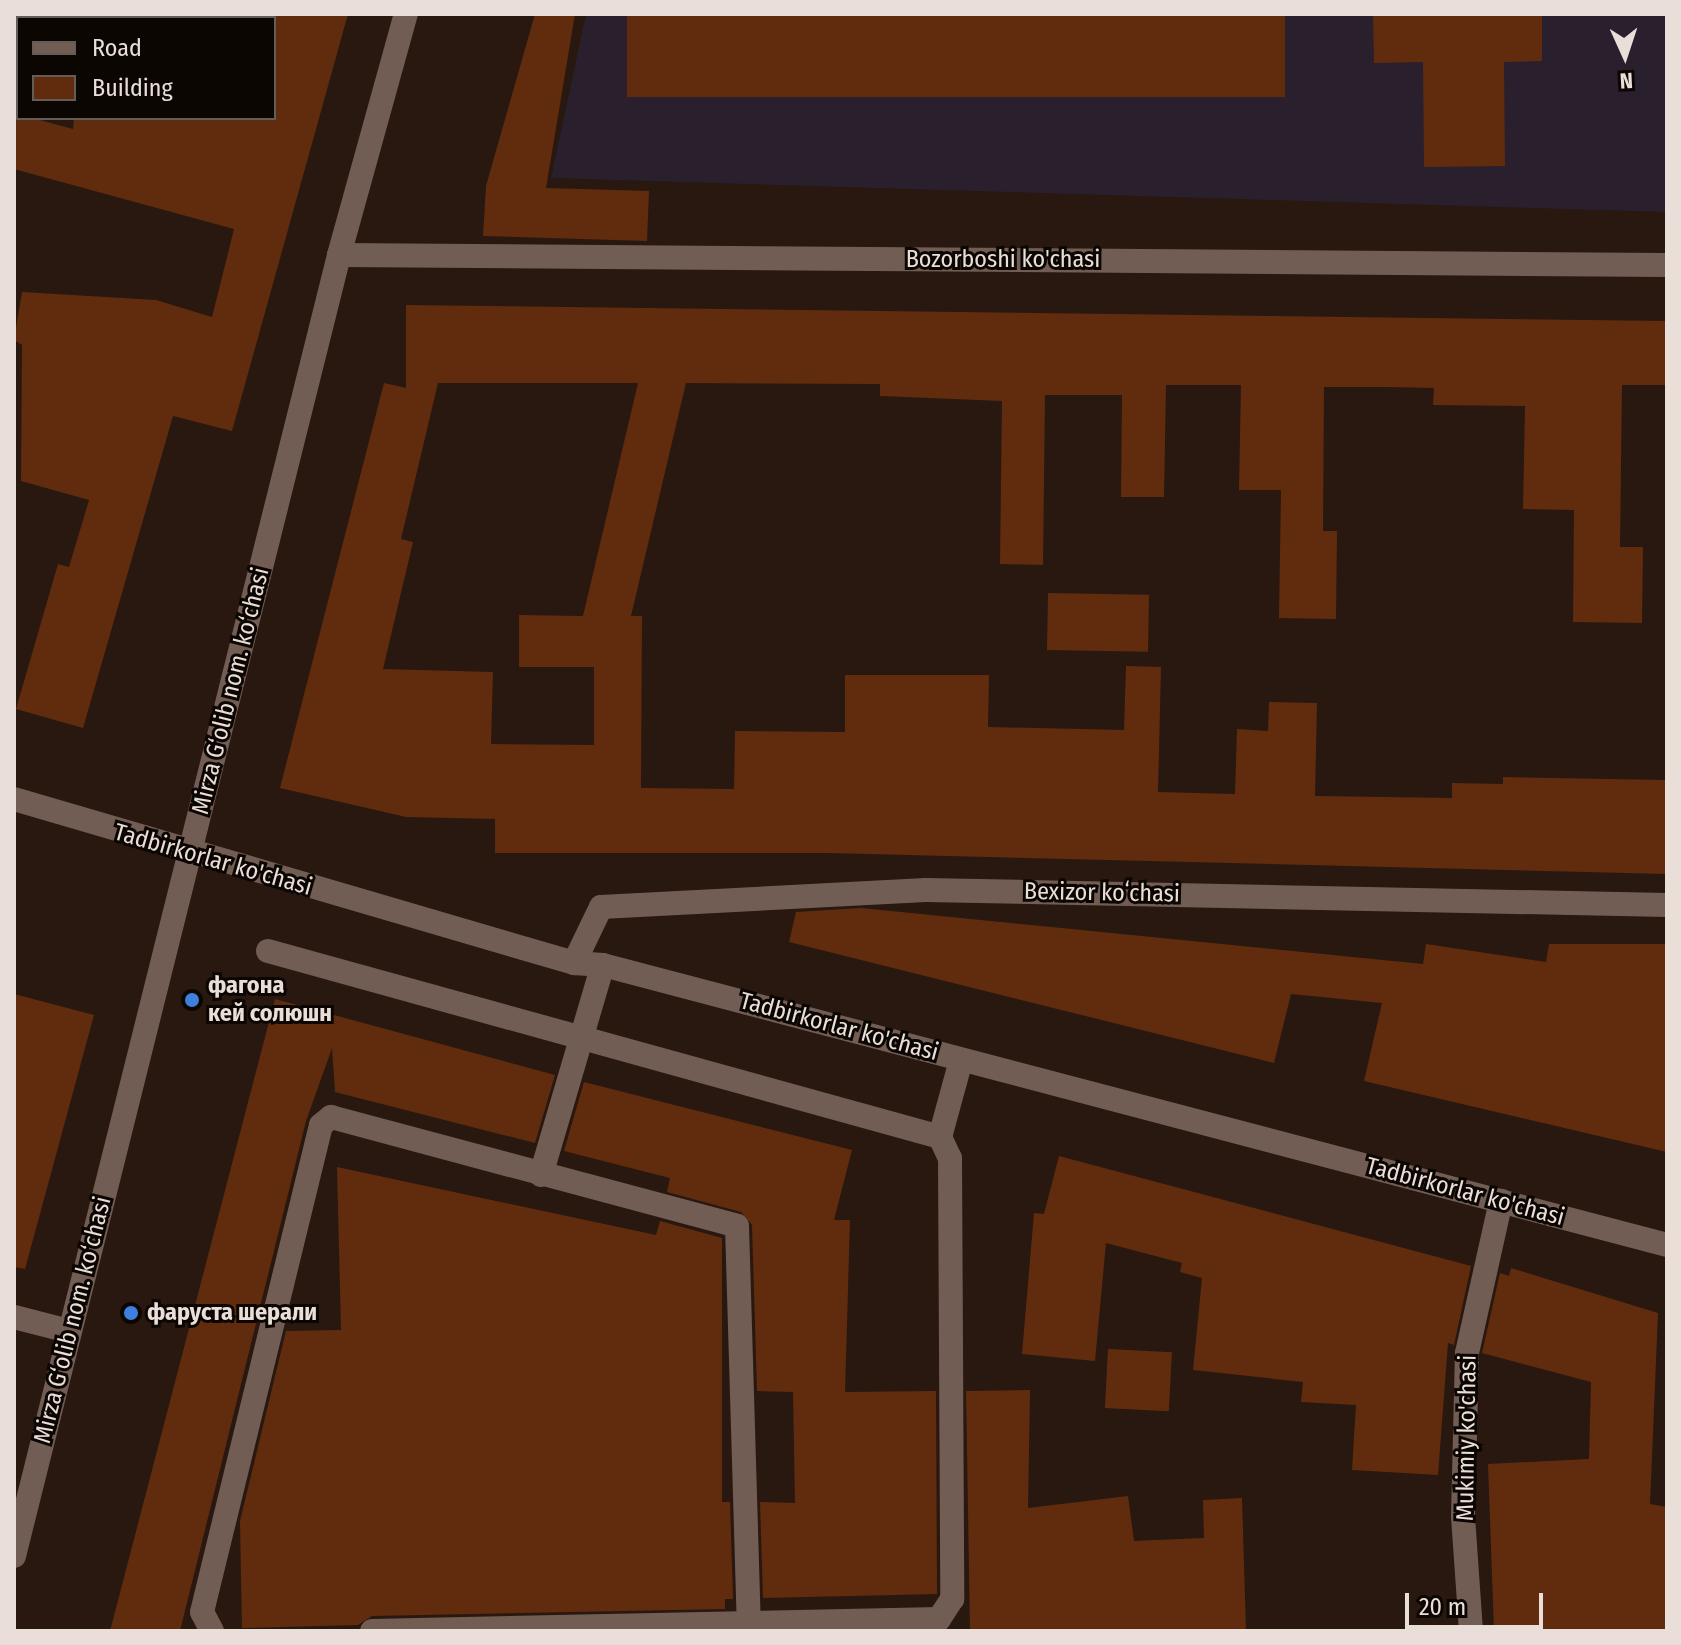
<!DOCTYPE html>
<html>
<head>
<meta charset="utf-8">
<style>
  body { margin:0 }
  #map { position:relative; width:1681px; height:1645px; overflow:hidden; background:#281810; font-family:"Fira Sans Condensed",sans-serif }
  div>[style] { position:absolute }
  .education>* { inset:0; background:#2a1f2d }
  .building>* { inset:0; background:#612c0e; transform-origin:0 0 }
  .lane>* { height:24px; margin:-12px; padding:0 12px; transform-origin:12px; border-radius:12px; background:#715d53 }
  .street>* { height:24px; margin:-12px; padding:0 12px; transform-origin:12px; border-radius:12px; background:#715d53 }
  .secondary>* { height:24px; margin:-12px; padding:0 12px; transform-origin:12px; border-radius:12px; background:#715d53 }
  .dots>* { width:22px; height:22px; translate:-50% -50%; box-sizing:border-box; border:4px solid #0c0603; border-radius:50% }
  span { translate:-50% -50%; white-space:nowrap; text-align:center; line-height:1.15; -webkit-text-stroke:6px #0c0603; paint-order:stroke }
  .street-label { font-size:24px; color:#e9ded8 }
  .poi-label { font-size:24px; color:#e9ded8; font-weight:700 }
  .left { translate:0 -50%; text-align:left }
  .frame { position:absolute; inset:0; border:16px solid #e9ded8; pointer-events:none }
  .legend { position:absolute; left:16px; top:16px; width:260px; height:104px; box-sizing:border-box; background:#0c0603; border:2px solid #645c58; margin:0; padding:10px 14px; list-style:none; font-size:24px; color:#e9ded8 }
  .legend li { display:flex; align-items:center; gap:16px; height:40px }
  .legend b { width:40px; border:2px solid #645c58 }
  .north { position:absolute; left:1585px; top:16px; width:80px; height:80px; -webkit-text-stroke:6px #0c0603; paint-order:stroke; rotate:177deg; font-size:22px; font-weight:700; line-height:32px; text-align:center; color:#e9ded8 }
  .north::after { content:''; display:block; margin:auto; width:28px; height:36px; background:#e9ded8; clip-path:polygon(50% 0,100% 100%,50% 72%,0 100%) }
  .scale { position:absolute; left:1405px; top:1593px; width:138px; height:36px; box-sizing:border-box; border:4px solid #e9ded8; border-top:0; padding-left:10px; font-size:24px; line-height:28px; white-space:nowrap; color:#e9ded8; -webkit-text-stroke:6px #0c0603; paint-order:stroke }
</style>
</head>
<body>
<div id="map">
  <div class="education">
    <div style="clip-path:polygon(586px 14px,1667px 14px,1667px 212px,551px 178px)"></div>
  </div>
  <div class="building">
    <div style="clip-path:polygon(274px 14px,348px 14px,232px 431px,173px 416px,83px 728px,16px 709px,58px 564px,69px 567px,89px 500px,21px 481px,22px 345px,14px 340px,22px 292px,156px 300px,212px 317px,234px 229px,14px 169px,14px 113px,73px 129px,74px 118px,274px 118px)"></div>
    <div style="clip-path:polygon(535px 14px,575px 14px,546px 188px,649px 191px,647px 241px,483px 236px,486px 186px)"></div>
    <div style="left:627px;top:14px;width:658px;height:83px"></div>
    <div style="clip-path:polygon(1373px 14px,1542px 14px,1542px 61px,1504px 62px,1505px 166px,1424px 167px,1423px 62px,1374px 63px)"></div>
    <div style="clip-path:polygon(evenodd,406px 305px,1667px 321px,1667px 385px,1622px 385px,1620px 547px,1643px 547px,1642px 623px,1573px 622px,1574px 510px,1523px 509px,1525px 406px,1433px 405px,1434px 388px,1388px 387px,1324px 387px,1323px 531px,1337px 531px,1336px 619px,1279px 618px,1281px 490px,1239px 490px,1241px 385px,1166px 385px,1164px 497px,1121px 497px,1122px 395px,1045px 395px,1043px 565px,1000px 564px,1002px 401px,880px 396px,880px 384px,686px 383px,631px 616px,642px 616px,641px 788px,734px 789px,735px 731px,845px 732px,845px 675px,989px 675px,988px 727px,1124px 730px,1126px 666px,1161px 667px,1158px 792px,1235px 794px,1237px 729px,1268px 731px,1269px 702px,1317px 703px,1315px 796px,1452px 798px,1452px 783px,1503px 784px,1503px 777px,1665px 780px,1667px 874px,829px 853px,495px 853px,495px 819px,406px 817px,280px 788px,384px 383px,406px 388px,406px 305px,438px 383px,638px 383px,583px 616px,519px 615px,519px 667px,594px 667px,594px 745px,491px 744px,493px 672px,383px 669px,413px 542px,401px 539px,438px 383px)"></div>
    <div style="left:1048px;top:593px;width:101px;height:57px;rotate:1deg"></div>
    <div style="clip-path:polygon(861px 908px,1423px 964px,1426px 944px,1546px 962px,1549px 944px,1667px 944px,1667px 1152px,1364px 1081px,1382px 1003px,1291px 994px,1274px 1063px,789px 942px,796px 912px)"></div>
    <div style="clip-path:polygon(14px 994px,94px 1015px,25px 1269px,14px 1267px)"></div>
    <div style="clip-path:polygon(275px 999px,555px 1075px,535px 1143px,335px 1092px,332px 1048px,306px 1121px,180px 1631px,110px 1631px)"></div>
    <div style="clip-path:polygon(584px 1082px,852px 1150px,834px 1220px,850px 1220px,845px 1392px,936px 1391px,937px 1594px,763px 1598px,760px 1502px,795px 1503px,793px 1392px,757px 1391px,752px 1225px,741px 1212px,667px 1192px,670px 1178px,564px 1151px)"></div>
    <div style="clip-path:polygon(1059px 1156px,1471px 1266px,1454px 1345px,1448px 1343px,1438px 1475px,1352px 1470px,1356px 1405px,1301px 1402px,1303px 1382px,1193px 1370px,1202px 1278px,1180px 1272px,1182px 1263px,1106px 1243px,1095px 1361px,1022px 1354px,1034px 1213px,1044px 1214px)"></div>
    <div style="clip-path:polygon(337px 1167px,656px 1235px,660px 1221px,722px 1238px,722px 1502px,730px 1502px,733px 1599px,725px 1599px,725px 1609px,372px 1616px,358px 1625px,242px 1628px,240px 1521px,286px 1331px,341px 1330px)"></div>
    <div style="clip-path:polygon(1511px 1268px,1658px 1313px,1650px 1504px,1667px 1507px,1667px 1631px,1494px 1631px,1488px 1464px,1589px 1459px,1591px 1382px,1482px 1353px,1500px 1273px,1509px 1276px)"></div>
    <div style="left:1108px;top:1349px;width:64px;height:59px;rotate:3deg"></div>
    <div style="clip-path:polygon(1030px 1390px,1028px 1508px,1128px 1496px,1134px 1541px,1204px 1538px,1203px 1500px,1242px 1498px,1246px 1631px,970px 1631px,966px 1391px)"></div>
  </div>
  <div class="lane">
    <div style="left:268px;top:951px;width:697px;rotate:15.47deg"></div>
    <div style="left:940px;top:1137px;width:23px;rotate:65deg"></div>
    <div style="left:950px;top:1158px;width:441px;rotate:89.7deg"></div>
    <div style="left:952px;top:1599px;width:24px;rotate:123deg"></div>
    <div style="left:939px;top:1619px;width:567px;rotate:178.79deg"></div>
    <div style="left:940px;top:1137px;width:80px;rotate:-74.7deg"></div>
    <div style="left:541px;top:1175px;width:219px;rotate:-73.6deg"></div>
    <div style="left:14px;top:1317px;width:57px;rotate:14.3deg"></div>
    <div style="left:212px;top:1631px;width:21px;rotate:-118deg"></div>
    <div style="left:202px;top:1612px;width:501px;rotate:-76.27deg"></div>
    <div style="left:321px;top:1125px;width:13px;rotate:-39deg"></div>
    <div style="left:331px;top:1117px;width:420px;rotate:15deg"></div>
    <div style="left:737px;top:1226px;width:399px;rotate:88.3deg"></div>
  </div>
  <div class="street">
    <div style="left:339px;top:255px;width:1328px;rotate:0.43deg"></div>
    <div style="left:574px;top:963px;width:62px;rotate:-64.3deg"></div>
    <div style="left:601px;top:907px;width:325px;rotate:-3deg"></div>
    <div style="left:926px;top:890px;width:741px;rotate:1.16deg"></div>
    <div style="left:1471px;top:1631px;width:115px;rotate:-94deg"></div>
    <div style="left:1463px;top:1516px;width:163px;rotate:-88.6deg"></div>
    <div style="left:1467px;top:1353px;width:156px;rotate:-77.4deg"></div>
  </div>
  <div class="secondary">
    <div style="left:14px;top:799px;width:584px;rotate:16.32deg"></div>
    <div style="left:574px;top:963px;width:29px;rotate:4deg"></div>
    <div style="left:603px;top:965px;width:1100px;rotate:14.74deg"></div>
    <div style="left:14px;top:1556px;width:1341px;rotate:-75.97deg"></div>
    <div style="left:339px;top:255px;width:250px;rotate:-74.5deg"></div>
  </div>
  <div class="dots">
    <div style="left:192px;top:1000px;background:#3f7fe0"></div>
    <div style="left:131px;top:1313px;background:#3f7fe0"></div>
  </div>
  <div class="street-label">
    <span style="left:1003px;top:260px">Bozorboshi ko'chasi</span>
    <span style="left:231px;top:691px;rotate:-76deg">Mirza G‘olib nom. ko‘chasi</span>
    <span style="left:213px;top:860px;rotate:16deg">Tadbirkorlar ko'chasi</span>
    <span style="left:1102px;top:893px;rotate:1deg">Bexizor koʻchasi</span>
    <span style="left:839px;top:1027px;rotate:15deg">Tadbirkorlar ko'chasi</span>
    <span style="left:1465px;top:1192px;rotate:15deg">Tadbirkorlar ko'chasi</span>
    <span style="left:73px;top:1320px;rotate:-76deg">Mirza G‘olib nom. ko‘chasi</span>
    <span style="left:1467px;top:1438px;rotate:-89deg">Mukimiy ko'chasi</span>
  </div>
  <div class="poi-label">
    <span class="left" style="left:208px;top:1000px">фагона<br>кей солюшн</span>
    <span class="left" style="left:147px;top:1313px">фаруста шерали</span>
  </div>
  <div class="frame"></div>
  <ul class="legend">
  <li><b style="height:10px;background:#715d53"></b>Road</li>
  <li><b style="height:22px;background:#612c0e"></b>Building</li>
  </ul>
  <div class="north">N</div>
  <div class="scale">20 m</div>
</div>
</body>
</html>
